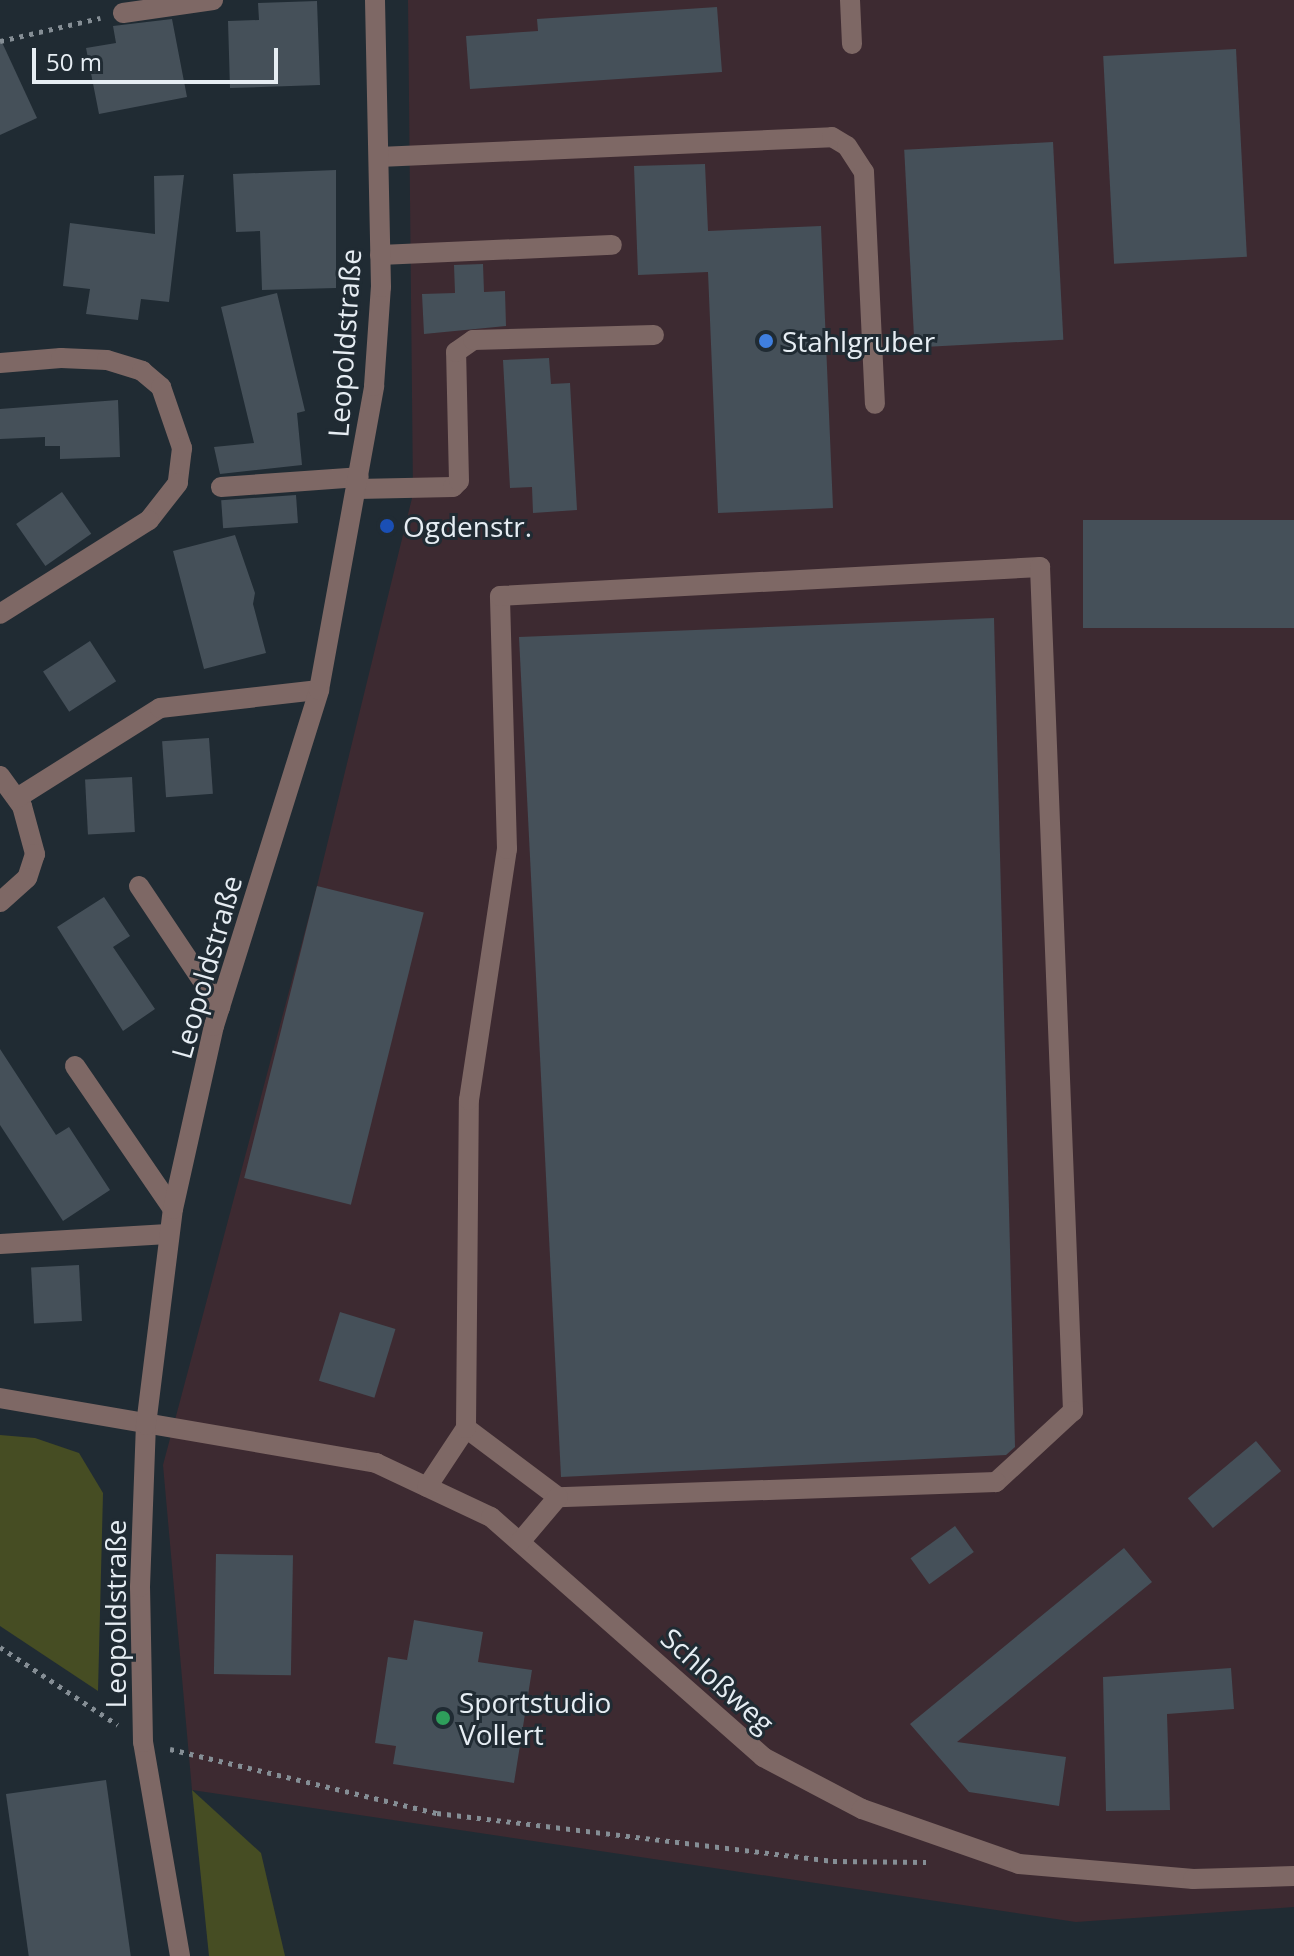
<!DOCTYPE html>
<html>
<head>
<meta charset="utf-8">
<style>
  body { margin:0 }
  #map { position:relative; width:1294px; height:1956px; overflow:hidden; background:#202b33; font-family:"Open Sans",sans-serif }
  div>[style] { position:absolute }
  .industrial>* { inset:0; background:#3d2a31 }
  .green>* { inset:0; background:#464d23 }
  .building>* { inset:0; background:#455059; transform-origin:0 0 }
  .path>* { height:5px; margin-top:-2.5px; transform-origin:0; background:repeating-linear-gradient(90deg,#858e95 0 4px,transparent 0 10px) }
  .minor>* { height:20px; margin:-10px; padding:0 10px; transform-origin:10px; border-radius:10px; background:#7e6865 }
  .dots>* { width:22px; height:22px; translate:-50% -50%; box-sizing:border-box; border:4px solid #202b33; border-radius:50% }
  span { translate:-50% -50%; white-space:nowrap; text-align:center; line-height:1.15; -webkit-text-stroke:6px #202b33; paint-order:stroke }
  .poi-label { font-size:28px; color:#e6edf3 }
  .left { translate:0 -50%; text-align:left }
  .street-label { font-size:28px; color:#e6edf3 }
  .scale { position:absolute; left:32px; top:48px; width:246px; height:36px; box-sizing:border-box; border:4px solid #e6edf3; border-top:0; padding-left:10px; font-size:24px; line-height:28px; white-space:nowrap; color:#e6edf3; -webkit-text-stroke:6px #202b33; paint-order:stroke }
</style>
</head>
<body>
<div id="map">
  <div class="industrial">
    <div style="clip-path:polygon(408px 0,1294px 0,1294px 1907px,1076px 1922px,192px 1790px,163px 1465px,317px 886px,413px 494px)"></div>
  </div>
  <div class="green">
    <div style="clip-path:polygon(0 1435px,35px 1438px,79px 1453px,103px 1493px,98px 1691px,0 1626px)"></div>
    <div style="clip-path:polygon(192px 1790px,261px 1853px,285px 1956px,209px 1956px)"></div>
  </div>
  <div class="building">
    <div style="clip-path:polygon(317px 1px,320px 85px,230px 88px,228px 21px,259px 20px,258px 3px)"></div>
    <div style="clip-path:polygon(717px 7px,722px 72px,470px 89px,466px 36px,538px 31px,537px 19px)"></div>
    <div style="clip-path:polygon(172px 19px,187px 97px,99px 114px,86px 48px,116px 43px,113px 26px)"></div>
    <div style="clip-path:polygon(0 38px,37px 118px,0 135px)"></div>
    <div style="left:1236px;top:49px;width:208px;height:133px;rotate:87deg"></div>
    <div style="left:1053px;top:142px;width:198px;height:149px;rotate:87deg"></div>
    <div style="clip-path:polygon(705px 164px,708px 231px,821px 226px,833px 508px,718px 513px,708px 272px,638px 275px,634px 166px)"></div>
    <div style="clip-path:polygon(336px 170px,336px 288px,262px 290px,260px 231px,236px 232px,233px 174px)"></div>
    <div style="clip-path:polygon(184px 175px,169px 302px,141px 299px,138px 320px,86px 314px,90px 289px,63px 286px,70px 223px,155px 234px,154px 176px)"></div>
    <div style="clip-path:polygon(483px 264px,484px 292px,505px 291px,506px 326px,424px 334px,422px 294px,455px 293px,454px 265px)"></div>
    <div style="clip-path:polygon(277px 293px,305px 411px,297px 413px,302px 465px,220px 474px,214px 447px,254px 443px,221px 307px)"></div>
    <div style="clip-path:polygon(549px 358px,551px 384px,570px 383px,577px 510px,533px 513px,532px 487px,510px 488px,503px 360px)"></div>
    <div style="clip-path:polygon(118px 400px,120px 457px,60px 459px,60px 446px,45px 446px,45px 437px,0 439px,0 409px)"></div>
    <div style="left:62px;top:492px;width:51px;height:56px;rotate:55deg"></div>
    <div style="left:296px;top:495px;width:28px;height:75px;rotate:86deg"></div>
    <div style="left:1294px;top:520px;width:108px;height:211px;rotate:90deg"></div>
    <div style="clip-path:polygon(235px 535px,255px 593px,253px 604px,266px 653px,204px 669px,173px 551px)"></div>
    <div style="clip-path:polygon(994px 618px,1015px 1447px,1006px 1455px,561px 1477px,519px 637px)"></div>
    <div style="left:90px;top:641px;width:48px;height:56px;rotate:57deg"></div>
    <div style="left:209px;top:738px;width:56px;height:47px;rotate:86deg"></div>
    <div style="left:132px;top:777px;width:55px;height:47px;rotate:87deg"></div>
    <div style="left:317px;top:886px;width:110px;height:301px;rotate:14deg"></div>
    <div style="clip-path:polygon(104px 897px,130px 936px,113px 947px,155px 1009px,123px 1031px,57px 927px)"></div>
    <div style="clip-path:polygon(0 1049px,56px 1135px,69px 1127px,110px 1190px,63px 1221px,0 1125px)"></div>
    <div style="left:79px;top:1265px;width:56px;height:48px;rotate:87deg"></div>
    <div style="left:340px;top:1312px;width:58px;height:72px;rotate:17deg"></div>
    <div style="left:1256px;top:1441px;width:39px;height:89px;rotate:50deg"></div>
    <div style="left:955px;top:1526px;width:32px;height:55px;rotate:54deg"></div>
    <div style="clip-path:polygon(1124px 1548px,1152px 1582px,957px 1742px,1066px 1757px,1059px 1806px,969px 1792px,910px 1724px)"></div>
    <div style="left:216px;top:1554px;width:77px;height:120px;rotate:1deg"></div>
    <div style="clip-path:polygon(414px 1620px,483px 1632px,478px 1662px,532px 1670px,514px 1783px,393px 1764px,396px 1746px,375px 1743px,388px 1657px,407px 1660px)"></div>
    <div style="clip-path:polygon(1231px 1668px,1234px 1709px,1167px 1714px,1170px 1810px,1106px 1811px,1103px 1677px)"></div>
    <div style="left:106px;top:1780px;width:178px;height:101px;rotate:82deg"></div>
  </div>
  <div class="path">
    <div style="left:0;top:41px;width:103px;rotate:-13deg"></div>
    <div style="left:0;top:1647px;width:141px;rotate:33.5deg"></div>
    <div style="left:170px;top:1749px;width:275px;rotate:13.5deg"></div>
    <div style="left:437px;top:1813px;width:399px;rotate:6.9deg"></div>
    <div style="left:833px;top:1861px;width:93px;rotate:0.6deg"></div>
  </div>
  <div class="minor">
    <div style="left:850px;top:0;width:44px;rotate:87.4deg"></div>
    <div style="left:123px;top:13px;width:91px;rotate:-8.2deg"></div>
    <div style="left:379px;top:157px;width:453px;rotate:-2.5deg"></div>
    <div style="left:832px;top:137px;width:17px;rotate:31deg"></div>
    <div style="left:847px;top:146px;width:31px;rotate:57deg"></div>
    <div style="left:864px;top:172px;width:232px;rotate:87.3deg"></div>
    <div style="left:380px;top:255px;width:232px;rotate:-2.5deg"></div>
    <div style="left:0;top:363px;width:61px;rotate:-4.7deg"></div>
    <div style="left:61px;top:358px;width:46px;rotate:2.5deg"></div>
    <div style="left:107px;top:360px;width:37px;rotate:17deg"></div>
    <div style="left:142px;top:371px;width:25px;rotate:40deg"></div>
    <div style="left:161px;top:387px;width:65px;rotate:71deg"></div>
    <div style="left:182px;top:448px;width:35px;rotate:97deg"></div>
    <div style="left:178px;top:483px;width:47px;rotate:128.1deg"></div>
    <div style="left:149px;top:520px;width:176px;rotate:147.8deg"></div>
    <div style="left:221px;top:487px;width:138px;rotate:-4.1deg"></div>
    <div style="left:357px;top:489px;width:96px;rotate:-1.2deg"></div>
    <div style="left:453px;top:487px;width:8px;rotate:-45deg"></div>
    <div style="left:459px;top:481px;width:129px;rotate:-91.3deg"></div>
    <div style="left:456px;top:352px;width:21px;rotate:-35deg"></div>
    <div style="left:473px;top:340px;width:181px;rotate:-1.6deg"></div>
    <div style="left:0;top:776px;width:37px;rotate:54deg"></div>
    <div style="left:22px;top:806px;width:50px;rotate:74.8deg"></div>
    <div style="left:35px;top:854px;width:25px;rotate:108deg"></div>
    <div style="left:27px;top:878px;width:36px;rotate:138deg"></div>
    <div style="left:17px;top:798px;width:169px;rotate:-32.2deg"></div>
    <div style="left:160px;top:708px;width:160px;rotate:-6.5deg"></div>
    <div style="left:139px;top:886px;width:146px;rotate:56.2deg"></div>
    <div style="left:75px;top:1066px;width:173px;rotate:55.6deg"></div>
    <div style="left:0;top:1244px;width:168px;rotate:-3.4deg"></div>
    <div style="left:0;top:1398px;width:382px;rotate:9.8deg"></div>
    <div style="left:376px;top:1463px;width:127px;rotate:25.2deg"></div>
    <div style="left:491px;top:1517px;width:363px;rotate:41.4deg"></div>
    <div style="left:763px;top:1757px;width:112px;rotate:27.7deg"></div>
    <div style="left:862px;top:1809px;width:166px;rotate:19.3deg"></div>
    <div style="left:1019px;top:1864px;width:175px;rotate:4.9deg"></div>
    <div style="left:1193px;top:1879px;width:101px;rotate:-1.7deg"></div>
    <div style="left:466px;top:1428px;width:115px;rotate:36.9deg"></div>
    <div style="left:427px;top:1487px;width:71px;rotate:-56.5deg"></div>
    <div style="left:466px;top:1428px;width:328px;rotate:-89.5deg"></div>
    <div style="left:469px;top:1100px;width:254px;rotate:-81.4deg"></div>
    <div style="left:507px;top:849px;width:253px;rotate:-91.6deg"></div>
    <div style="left:500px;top:596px;width:541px;rotate:-3.07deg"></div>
    <div style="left:1040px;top:567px;width:845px;rotate:87.76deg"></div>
    <div style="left:1073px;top:1411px;width:105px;rotate:137.3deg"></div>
    <div style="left:996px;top:1482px;width:438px;rotate:178deg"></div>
    <div style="left:558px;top:1497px;width:59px;rotate:130.2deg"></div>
    <div style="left:180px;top:1956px;width:217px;rotate:-99.8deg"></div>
    <div style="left:143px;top:1742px;width:155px;rotate:-91.1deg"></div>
    <div style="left:140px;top:1587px;width:162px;rotate:-87.9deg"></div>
    <div style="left:146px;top:1425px;width:218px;rotate:-82.9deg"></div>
    <div style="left:173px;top:1209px;width:188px;rotate:-77.4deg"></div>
    <div style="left:214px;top:1026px;width:352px;rotate:-72.6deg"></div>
    <div style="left:319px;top:690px;width:309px;rotate:-79.7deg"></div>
    <div style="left:374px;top:386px;width:99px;rotate:-86deg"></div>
    <div style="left:381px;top:287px;width:287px;rotate:-91.2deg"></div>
  </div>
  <div class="dots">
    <div style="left:766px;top:341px;background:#3f7fe0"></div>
    <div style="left:387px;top:526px;background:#1a4fb4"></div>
    <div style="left:443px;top:1718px;background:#2e9e5b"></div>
  </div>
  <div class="poi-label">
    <span class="left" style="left:782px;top:341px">Stahlgruber</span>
    <span class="left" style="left:403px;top:526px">Ogdenstr.</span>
    <span class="left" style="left:459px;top:1718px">Sportstudio<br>Vollert</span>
  </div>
  <div class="street-label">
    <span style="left:344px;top:343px;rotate:-86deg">Leopoldstraße</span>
    <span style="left:206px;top:967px;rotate:-74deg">Leopoldstraße</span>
    <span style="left:115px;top:1614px;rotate:-90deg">Leopoldstraße</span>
    <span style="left:718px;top:1680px;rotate:42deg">Schloßweg</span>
  </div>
  <div class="scale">50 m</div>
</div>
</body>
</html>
